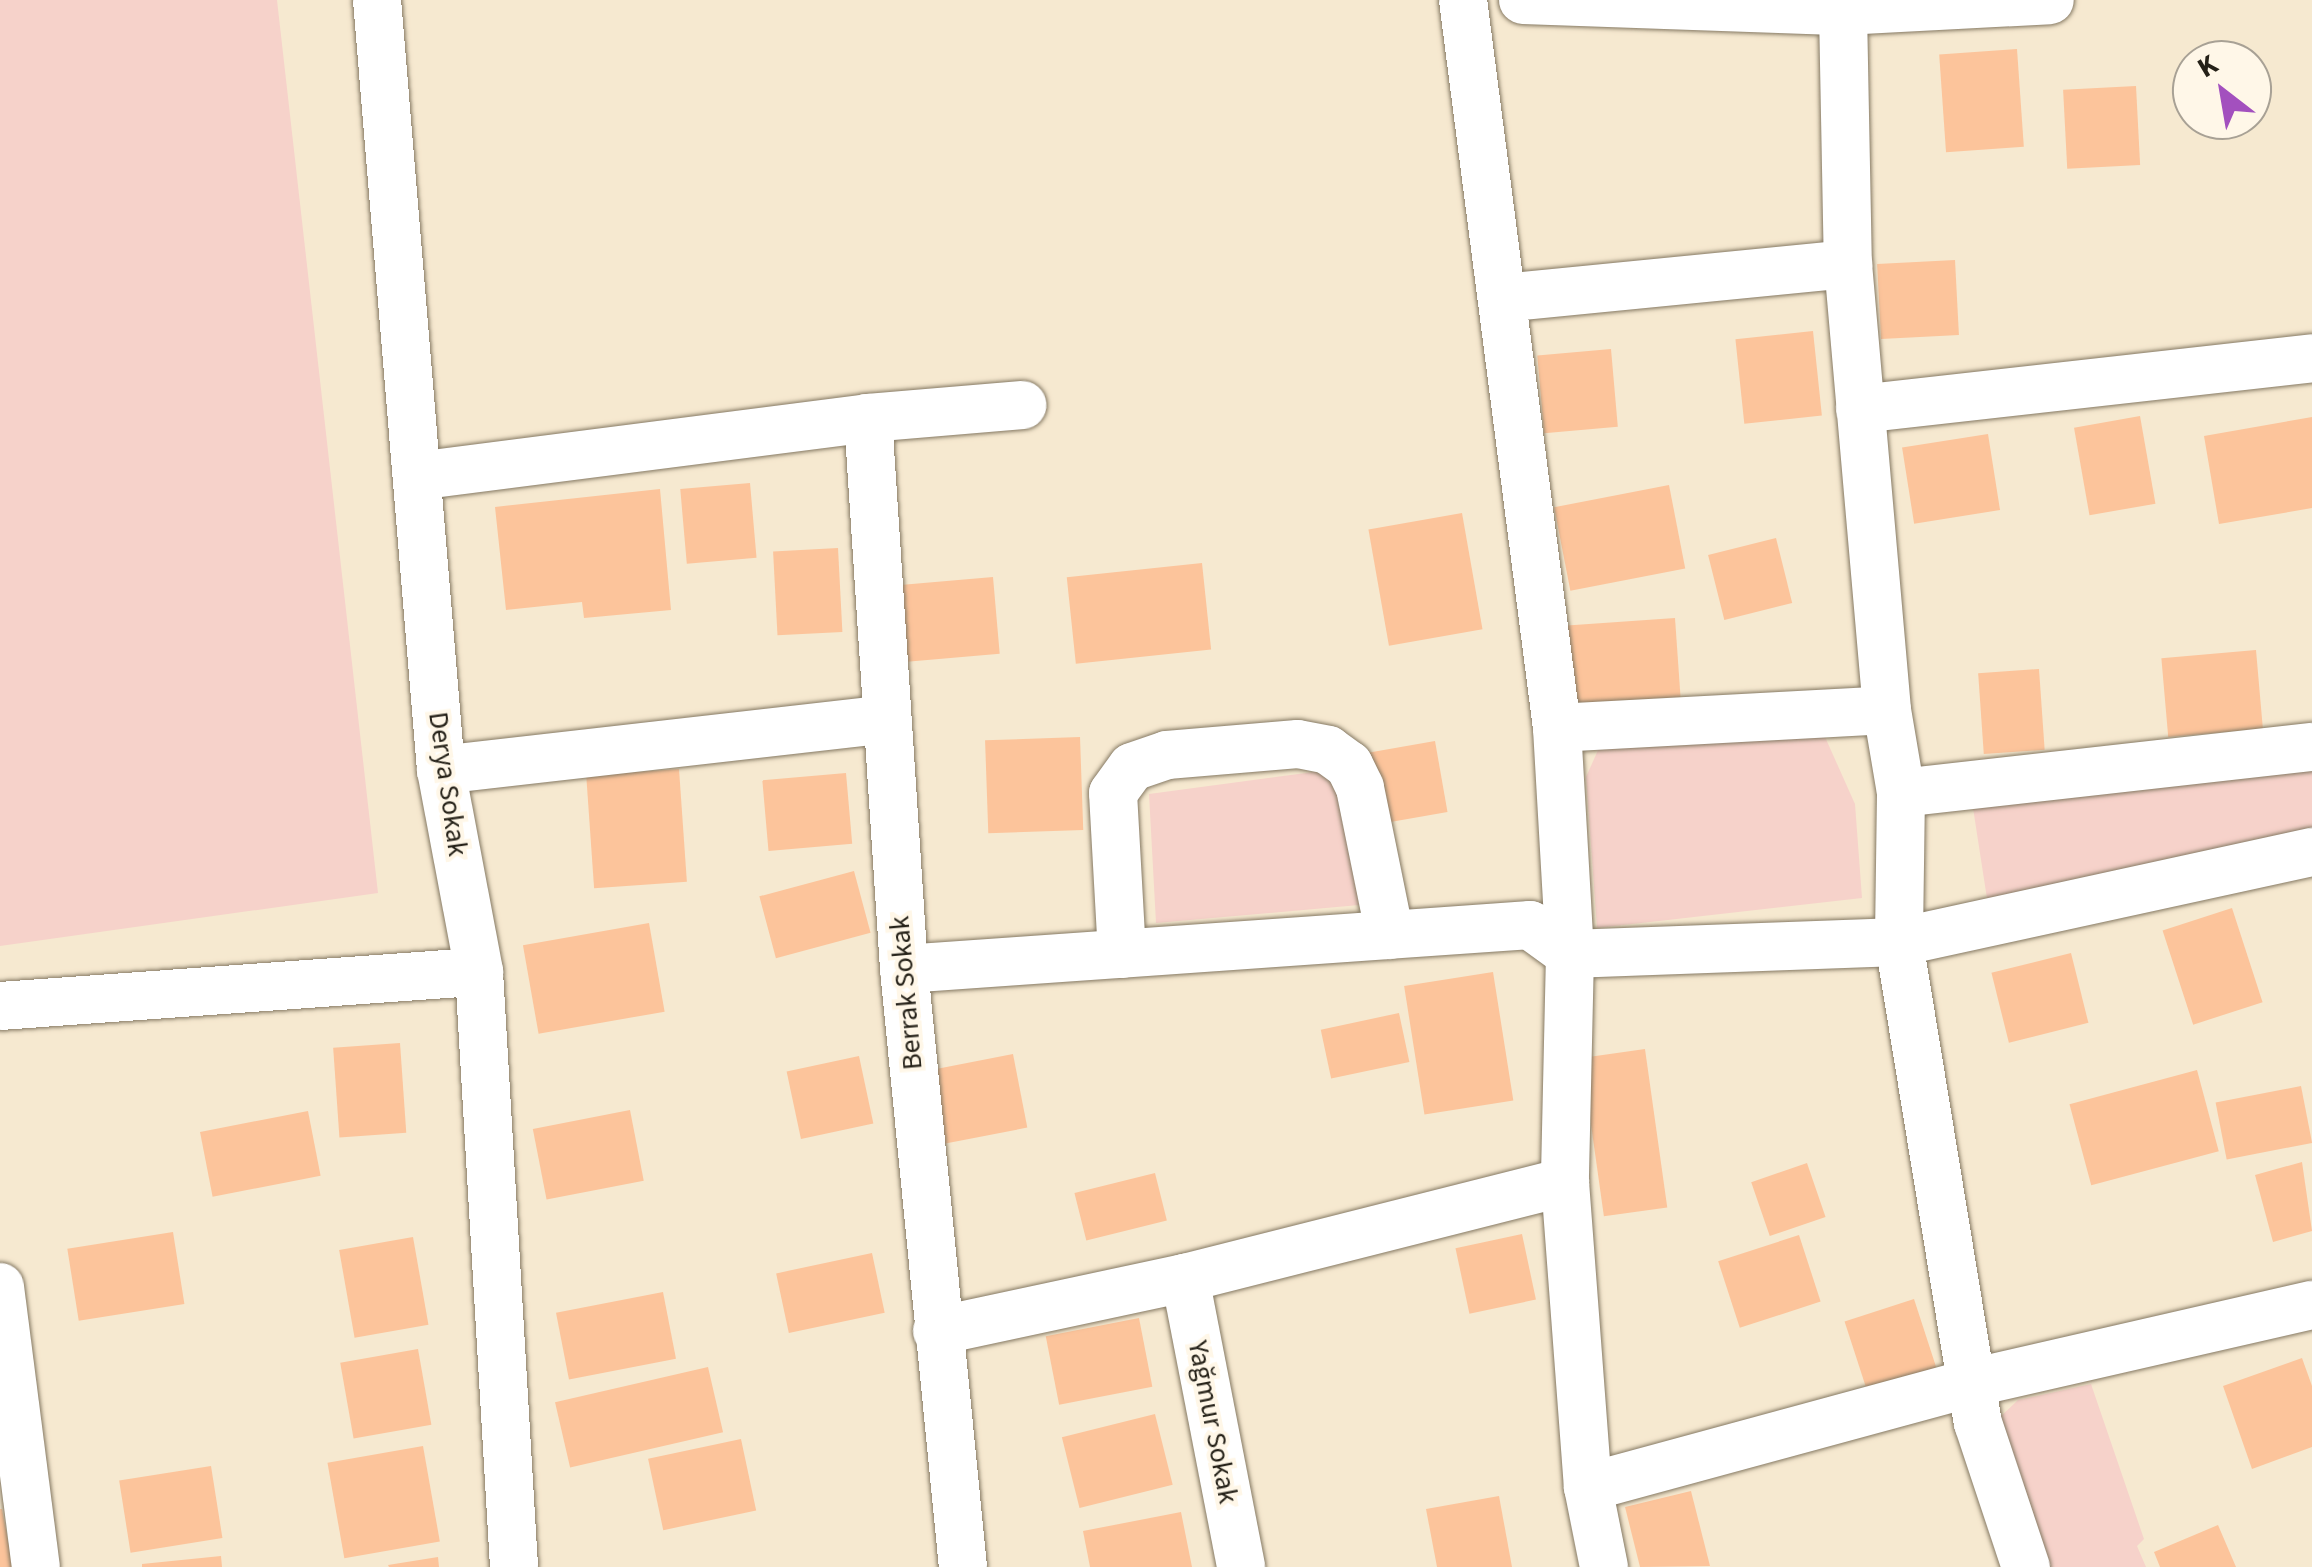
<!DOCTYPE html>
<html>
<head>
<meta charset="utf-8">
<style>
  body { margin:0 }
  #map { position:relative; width:2312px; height:1567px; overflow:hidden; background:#f6e9d0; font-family:"Source Sans 3",sans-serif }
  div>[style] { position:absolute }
  .green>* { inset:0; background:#f6d2ca }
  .building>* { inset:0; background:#fcc49b; transform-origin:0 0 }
  .roads { filter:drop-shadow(0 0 2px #857963) drop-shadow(0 0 2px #857963) }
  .minor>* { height:48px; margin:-24px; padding:0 24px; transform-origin:24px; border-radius:24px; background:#fff }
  span { translate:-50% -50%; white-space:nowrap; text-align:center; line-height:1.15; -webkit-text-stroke:8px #fff7e8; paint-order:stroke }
  .street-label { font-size:28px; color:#252118 }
  .north { position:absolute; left:2172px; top:40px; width:100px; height:100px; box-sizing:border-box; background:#fff7e8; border:2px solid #a8a195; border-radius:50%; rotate:329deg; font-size:28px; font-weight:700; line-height:40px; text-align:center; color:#252118 }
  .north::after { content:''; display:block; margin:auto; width:35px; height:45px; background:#a350be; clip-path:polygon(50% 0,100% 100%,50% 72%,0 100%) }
</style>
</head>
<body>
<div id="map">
  <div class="green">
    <div style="clip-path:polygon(0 0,277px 0,378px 893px,0 946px)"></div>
    <div style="clip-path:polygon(1821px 728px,1855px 804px,1862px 898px,1597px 928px,1586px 777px,1599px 748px)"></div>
    <div style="clip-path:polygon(2312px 764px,2312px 835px,1988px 905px,1971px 795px)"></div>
    <div style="clip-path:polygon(1321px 771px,1340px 792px,1359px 905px,1156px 923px,1149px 794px)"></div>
    <div style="clip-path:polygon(2091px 1384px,2144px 1539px,2137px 1546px,2146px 1567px,2047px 1567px,1997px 1420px,2018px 1400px)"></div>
  </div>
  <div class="building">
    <div style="left:2017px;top:49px;width:98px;height:78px;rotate:86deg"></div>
    <div style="left:2136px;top:86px;width:79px;height:73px;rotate:87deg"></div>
    <div style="left:1955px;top:260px;width:75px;height:78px;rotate:87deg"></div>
    <div style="left:1813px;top:331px;width:85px;height:78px;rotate:84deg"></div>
    <div style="left:1611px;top:349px;width:78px;height:74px;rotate:85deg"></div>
    <div style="left:2140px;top:416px;width:89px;height:67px;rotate:80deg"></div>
    <div style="clip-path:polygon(2312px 417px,2312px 508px,2219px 524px,2204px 436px)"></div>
    <div style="left:1988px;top:434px;width:77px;height:87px;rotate:81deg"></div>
    <div style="left:750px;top:483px;width:75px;height:70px;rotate:85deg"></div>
    <div style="left:1669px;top:485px;width:85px;height:117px;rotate:79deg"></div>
    <div style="clip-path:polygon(660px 489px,671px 610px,584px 618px,582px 602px,506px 610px,495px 507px)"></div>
    <div style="left:1462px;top:513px;width:118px;height:95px;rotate:80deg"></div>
    <div style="left:1776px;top:538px;width:67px;height:70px;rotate:76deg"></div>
    <div style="left:838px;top:548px;width:84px;height:65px;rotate:87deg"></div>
    <div style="left:1202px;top:563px;width:87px;height:136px;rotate:84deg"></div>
    <div style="left:993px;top:577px;width:77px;height:93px;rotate:85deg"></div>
    <div style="left:1675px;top:618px;width:80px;height:108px;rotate:86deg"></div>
    <div style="left:2256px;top:650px;width:79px;height:95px;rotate:85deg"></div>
    <div style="left:2039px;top:669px;width:81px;height:61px;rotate:86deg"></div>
    <div style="left:1080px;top:737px;width:93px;height:95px;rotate:88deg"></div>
    <div style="left:1435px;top:741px;width:72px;height:68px;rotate:80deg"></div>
    <div style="left:679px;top:769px;width:113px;height:93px;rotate:86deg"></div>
    <div style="left:846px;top:773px;width:71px;height:84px;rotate:85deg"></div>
    <div style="left:854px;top:871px;width:64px;height:98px;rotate:75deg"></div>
    <div style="left:2232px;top:908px;width:99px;height:73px;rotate:72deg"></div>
    <div style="left:649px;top:923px;width:90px;height:128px;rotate:80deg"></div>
    <div style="left:2071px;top:953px;width:72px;height:82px;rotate:76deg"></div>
    <div style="left:1493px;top:972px;width:130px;height:90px;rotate:81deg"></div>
    <div style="left:1399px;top:1013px;width:50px;height:80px;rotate:78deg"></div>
    <div style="left:400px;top:1043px;width:90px;height:67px;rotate:86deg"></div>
    <div style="left:1645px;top:1049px;width:160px;height:64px;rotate:82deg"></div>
    <div style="left:1013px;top:1054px;width:75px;height:86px;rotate:79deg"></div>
    <div style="left:859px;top:1056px;width:69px;height:74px;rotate:78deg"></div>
    <div style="left:2197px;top:1070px;width:84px;height:132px;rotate:75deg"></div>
    <div style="left:2301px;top:1086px;width:58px;height:87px;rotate:79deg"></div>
    <div style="left:630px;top:1110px;width:72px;height:99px;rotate:79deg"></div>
    <div style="left:308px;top:1111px;width:66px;height:110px;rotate:79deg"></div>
    <div style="clip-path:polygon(2302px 1162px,2312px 1231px,2273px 1242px,2255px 1175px)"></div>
    <div style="left:1807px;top:1163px;width:57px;height:59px;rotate:71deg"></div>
    <div style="left:1155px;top:1173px;width:49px;height:83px;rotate:76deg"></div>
    <div style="left:173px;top:1232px;width:73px;height:107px;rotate:81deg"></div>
    <div style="left:1522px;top:1234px;width:67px;height:68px;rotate:78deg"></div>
    <div style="left:1799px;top:1235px;width:70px;height:85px;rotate:72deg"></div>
    <div style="left:413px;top:1237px;width:89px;height:75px;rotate:80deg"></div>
    <div style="left:872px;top:1253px;width:61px;height:98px;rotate:78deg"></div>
    <div style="left:663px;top:1292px;width:68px;height:109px;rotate:79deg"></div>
    <div style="left:1914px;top:1299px;width:76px;height:73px;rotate:72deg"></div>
    <div style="left:1139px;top:1318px;width:70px;height:95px;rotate:79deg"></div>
    <div style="left:418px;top:1349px;width:77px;height:79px;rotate:80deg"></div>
    <div style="clip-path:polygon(2302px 1358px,2312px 1386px,2312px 1447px,2252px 1469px,2223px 1386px)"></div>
    <div style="left:708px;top:1367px;width:67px;height:157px;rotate:77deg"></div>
    <div style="left:1155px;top:1414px;width:73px;height:96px;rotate:76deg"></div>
    <div style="left:741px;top:1439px;width:73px;height:95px;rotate:78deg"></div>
    <div style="left:423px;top:1446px;width:97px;height:97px;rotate:80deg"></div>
    <div style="left:211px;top:1466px;width:73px;height:93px;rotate:81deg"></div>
    <div style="clip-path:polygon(1691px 1491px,1710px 1566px,1640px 1567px,1625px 1507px)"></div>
    <div style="clip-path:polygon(1499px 1496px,1512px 1567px,1437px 1567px,1426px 1509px)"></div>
    <div style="clip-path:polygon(0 1509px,2px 1509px,13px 1567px,0 1567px)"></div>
    <div style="clip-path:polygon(1181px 1512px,1192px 1567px,1090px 1567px,1083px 1531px)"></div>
    <div style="clip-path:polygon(2218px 1525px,2236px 1567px,2160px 1567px,2154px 1552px)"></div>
    <div style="clip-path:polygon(221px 1556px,222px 1567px,142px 1567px,142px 1564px)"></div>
    <div style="clip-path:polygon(438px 1557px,439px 1567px,389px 1567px,388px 1565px)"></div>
  </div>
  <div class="roads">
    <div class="minor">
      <div style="left:377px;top:0;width:773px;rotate:85.25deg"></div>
      <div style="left:441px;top:770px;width:206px;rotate:79.3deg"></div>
      <div style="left:479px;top:972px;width:596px;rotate:86.63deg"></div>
      <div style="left:1463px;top:0;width:734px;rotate:82.64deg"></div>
      <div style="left:1557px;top:728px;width:226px;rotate:86.7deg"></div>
      <div style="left:1570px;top:954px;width:228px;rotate:91.3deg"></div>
      <div style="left:1565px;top:1182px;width:306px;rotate:85.7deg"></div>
      <div style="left:1588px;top:1487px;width:82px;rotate:78.7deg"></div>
      <div style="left:1523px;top:0;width:320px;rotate:2deg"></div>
      <div style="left:1843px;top:11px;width:207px;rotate:-3deg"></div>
      <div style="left:1843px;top:11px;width:253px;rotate:88.9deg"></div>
      <div style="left:1848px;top:264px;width:448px;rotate:85deg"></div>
      <div style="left:1887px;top:710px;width:84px;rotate:80.4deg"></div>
      <div style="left:1901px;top:793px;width:149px;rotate:90.8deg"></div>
      <div style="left:1899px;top:942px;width:487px;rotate:80.7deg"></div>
      <div style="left:1978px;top:1423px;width:152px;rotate:71.6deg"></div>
      <div style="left:1502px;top:298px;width:348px;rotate:-5.6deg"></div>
      <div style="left:1860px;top:409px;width:455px;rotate:-6.4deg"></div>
      <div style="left:868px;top:418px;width:552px;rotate:86.26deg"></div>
      <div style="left:904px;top:969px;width:601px;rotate:84.37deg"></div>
      <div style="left:417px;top:476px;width:455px;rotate:-7.3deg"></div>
      <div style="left:868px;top:418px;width:155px;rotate:-4.8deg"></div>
      <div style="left:1557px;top:728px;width:330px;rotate:-3.1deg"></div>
      <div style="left:441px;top:770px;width:445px;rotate:-6.5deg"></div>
      <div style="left:1901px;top:793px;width:414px;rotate:-6.4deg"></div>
      <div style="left:1122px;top:954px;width:161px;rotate:-93.2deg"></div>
      <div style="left:1113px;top:793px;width:32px;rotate:-54deg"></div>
      <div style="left:1132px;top:767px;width:37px;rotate:-19deg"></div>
      <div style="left:1167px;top:755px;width:131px;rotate:-4.8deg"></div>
      <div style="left:1298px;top:744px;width:31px;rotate:11deg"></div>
      <div style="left:1328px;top:750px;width:26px;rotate:36deg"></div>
      <div style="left:1349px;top:765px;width:25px;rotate:64deg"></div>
      <div style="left:1360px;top:788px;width:150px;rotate:78.5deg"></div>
      <div style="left:904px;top:969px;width:628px;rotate:-4.02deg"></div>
      <div style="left:1530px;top:925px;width:49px;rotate:35.9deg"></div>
      <div style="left:1570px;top:954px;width:329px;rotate:-2.1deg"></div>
      <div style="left:1899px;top:942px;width:423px;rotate:-12.3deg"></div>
      <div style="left:0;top:1006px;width:480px;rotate:-4.1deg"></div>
      <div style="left:1185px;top:1278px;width:294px;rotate:79deg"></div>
      <div style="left:0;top:1287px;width:282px;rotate:82.7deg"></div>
      <div style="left:937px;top:1331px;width:254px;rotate:-12.1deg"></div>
      <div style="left:1185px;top:1278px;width:392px;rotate:-14.2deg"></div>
      <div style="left:1588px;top:1487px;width:397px;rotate:-15.2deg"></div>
      <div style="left:1971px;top:1383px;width:350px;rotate:-12.9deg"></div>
    </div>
  </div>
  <div class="street-label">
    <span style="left:448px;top:784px;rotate:82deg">Derya Sokak</span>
    <span style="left:906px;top:993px;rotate:-95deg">Berrak Sokak</span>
    <span style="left:1213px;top:1422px;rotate:79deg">Yağmur Sokak</span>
  </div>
  <div class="north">K</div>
</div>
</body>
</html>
